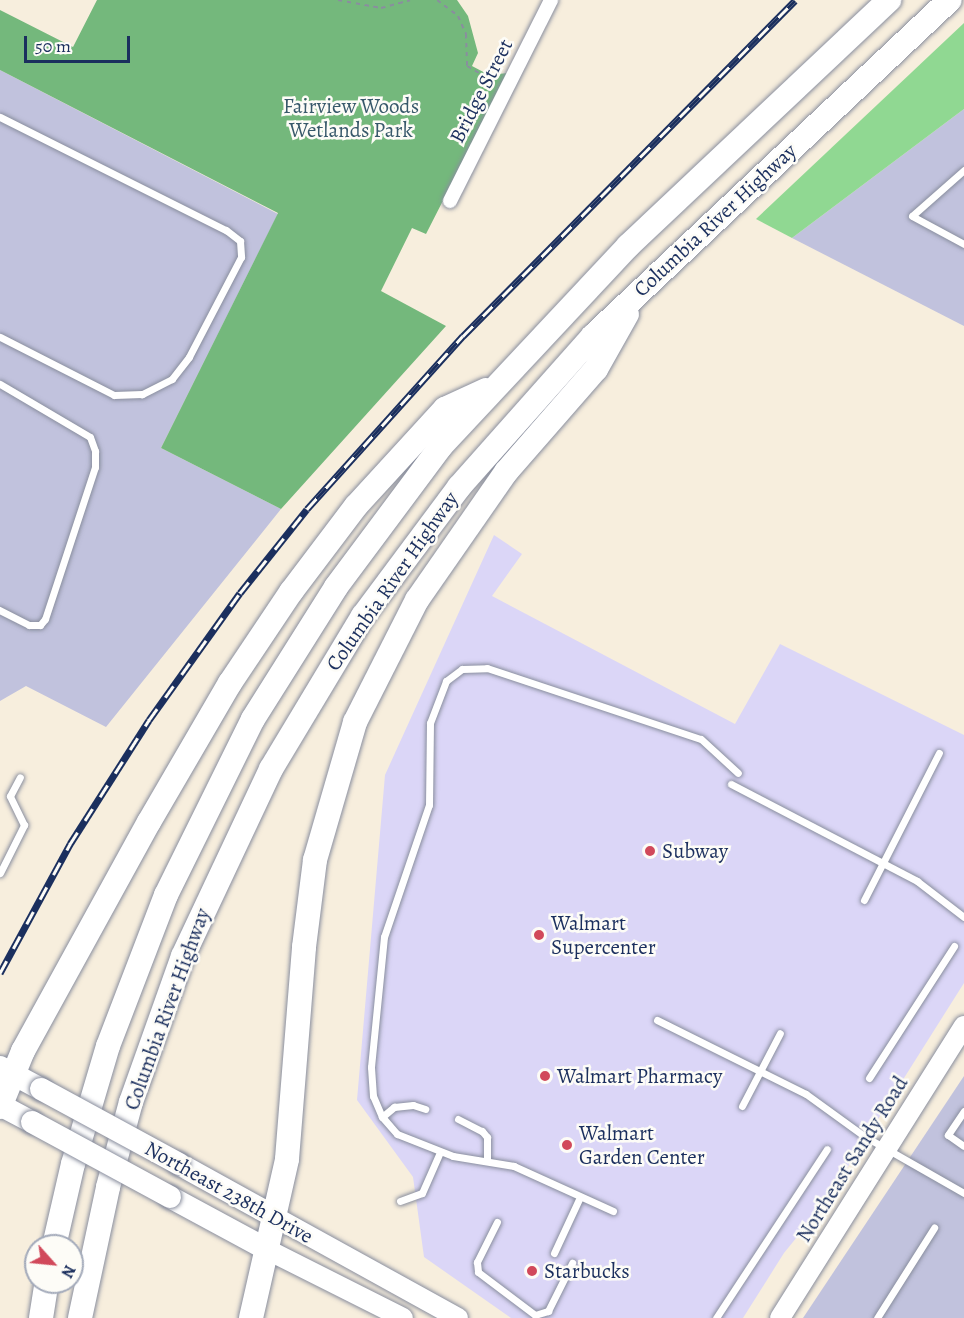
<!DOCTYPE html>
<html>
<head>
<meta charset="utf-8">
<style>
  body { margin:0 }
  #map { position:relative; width:964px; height:1318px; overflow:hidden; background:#f7eedd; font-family:Alegreya,serif }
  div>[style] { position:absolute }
  .built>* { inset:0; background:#dbd6f7 }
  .industrial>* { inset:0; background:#c1c2dd }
  .green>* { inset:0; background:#90d892 }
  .forest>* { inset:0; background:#74b87c }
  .path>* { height:2px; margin-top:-1px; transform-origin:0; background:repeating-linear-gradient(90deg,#898e9e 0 4.5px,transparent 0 9px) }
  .roads { filter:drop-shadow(0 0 2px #898e9e) drop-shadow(0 0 2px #898e9e) }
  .service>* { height:7px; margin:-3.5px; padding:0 3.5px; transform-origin:3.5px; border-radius:3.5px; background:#fff }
  .minor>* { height:14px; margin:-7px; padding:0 7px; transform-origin:7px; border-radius:7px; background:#fff }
  .secondary>* { height:20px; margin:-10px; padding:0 10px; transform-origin:10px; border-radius:10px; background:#fff }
  .trunk>* { height:22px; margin:-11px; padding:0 11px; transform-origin:11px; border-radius:11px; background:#fff }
  .motorway>* { height:24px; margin:-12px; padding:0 12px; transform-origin:12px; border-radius:12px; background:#fff }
  .rail>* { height:7px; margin-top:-3.5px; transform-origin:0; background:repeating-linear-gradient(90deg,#fdfcf7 0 14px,#1b2f5e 0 28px); box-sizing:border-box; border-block:2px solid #1b2f5e }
  .bridges { filter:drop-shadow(0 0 2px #898e9e) drop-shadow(0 0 2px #898e9e) }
  .trunk-bridge>* { height:22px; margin:-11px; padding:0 11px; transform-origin:11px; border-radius:11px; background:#fff }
  .dots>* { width:16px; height:16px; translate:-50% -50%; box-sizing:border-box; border:3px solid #fdfcf7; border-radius:50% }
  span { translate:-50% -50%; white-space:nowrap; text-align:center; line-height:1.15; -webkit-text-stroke:5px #fdfcf7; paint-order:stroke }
  .street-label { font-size:21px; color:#1b2f5e }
  .park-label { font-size:21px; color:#38596b }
  .poi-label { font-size:21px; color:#1b2f5e }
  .left { translate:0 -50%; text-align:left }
  .north { position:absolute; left:24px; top:1234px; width:60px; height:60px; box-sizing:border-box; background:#fdfcf7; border:2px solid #a3aaba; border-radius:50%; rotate:117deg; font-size:16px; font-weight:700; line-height:24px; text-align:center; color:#1b2f5e }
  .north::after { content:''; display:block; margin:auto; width:21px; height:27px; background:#d1495b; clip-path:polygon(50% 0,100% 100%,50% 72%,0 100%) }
  .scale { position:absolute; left:24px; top:36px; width:106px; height:27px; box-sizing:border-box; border:3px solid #1b2f5e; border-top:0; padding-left:8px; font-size:18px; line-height:21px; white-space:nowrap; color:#1b2f5e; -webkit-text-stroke:4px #fdfcf7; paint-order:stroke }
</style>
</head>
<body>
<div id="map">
  <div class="built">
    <div style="clip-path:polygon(494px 535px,522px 554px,492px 596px,735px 724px,780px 644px,964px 735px,964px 983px,827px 1200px,784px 1253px,743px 1318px,511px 1318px,424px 1257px,413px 1177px,357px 1100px,385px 775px)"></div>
  </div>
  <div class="industrial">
    <div style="clip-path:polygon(0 70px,278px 214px,161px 448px,281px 509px,106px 727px,26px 686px,0 701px)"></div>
    <div style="clip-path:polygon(964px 109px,964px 326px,792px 238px)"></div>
    <div style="clip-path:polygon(964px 1076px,964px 1318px,803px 1318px)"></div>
  </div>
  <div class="green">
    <div style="clip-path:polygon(964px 23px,964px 109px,792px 238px,756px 219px)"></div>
  </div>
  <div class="forest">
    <div style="clip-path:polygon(97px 0,457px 0,468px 16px,478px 53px,472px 66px,489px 75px,508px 73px,426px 234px,412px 228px,381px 291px,446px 326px,281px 509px,161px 448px,278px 213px,0 70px,0 10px,73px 47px)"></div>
  </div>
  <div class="path">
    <div style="left:338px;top:0;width:44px;rotate:10.5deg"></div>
    <div style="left:381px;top:8px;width:30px;rotate:-15deg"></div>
    <div style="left:437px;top:0;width:26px;rotate:37deg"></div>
    <div style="left:458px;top:16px;width:20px;rotate:66deg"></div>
    <div style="left:466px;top:34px;width:32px;rotate:88deg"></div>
    <div style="left:467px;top:66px;width:22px;rotate:30deg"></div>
    <div style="left:486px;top:77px;width:10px"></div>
  </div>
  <div class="roads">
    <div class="service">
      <div style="left:0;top:117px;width:253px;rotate:26.6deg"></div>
      <div style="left:226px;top:230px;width:18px;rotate:38deg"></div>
      <div style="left:240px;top:241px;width:16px;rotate:86deg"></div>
      <div style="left:241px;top:257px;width:113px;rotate:117.5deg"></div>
      <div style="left:189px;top:357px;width:28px;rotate:128deg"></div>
      <div style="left:172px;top:379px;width:34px;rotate:153deg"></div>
      <div style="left:142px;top:394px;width:28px;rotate:178deg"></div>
      <div style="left:114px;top:395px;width:128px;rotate:-153deg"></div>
      <div style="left:964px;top:170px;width:69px;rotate:138.5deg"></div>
      <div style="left:912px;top:216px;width:59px;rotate:28.3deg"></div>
      <div style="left:0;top:384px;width:104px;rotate:30.5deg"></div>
      <div style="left:90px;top:437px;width:15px;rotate:70deg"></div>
      <div style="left:95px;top:451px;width:16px;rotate:90deg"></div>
      <div style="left:95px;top:467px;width:160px;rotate:108.2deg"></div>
      <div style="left:45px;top:619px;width:8px;rotate:130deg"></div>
      <div style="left:40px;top:625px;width:11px;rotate:180deg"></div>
      <div style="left:29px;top:625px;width:33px;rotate:-153deg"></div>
      <div style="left:731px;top:784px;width:210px;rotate:27.5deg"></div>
      <div style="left:917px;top:881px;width:59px;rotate:37.5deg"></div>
      <div style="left:0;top:873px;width:54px;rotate:-63.4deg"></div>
      <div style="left:24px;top:825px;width:32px;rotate:-116deg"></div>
      <div style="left:10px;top:796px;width:21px;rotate:-62deg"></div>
      <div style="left:864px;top:900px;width:165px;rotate:-63deg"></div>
      <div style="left:657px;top:1020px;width:166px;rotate:26.4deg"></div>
      <div style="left:806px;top:1094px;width:72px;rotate:35.9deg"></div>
      <div style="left:864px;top:1136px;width:115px;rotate:29.7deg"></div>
      <div style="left:869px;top:1078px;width:157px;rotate:-57.2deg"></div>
      <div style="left:742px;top:1106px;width:82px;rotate:-62.5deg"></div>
      <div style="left:964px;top:1111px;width:29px;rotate:124deg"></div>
      <div style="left:948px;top:1135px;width:19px;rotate:35deg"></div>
      <div style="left:382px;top:1117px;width:16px;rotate:-40deg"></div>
      <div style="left:394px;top:1107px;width:19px;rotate:-6deg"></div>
      <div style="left:413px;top:1105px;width:13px;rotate:18deg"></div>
      <div style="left:458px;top:1119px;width:27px;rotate:27deg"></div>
      <div style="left:482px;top:1131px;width:8px;rotate:50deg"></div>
      <div style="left:487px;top:1137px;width:23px;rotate:90deg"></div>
      <div style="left:400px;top:1201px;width:23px;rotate:-20deg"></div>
      <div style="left:422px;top:1193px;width:45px;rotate:-66.3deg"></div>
      <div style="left:613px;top:1211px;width:109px;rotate:-155.6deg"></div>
      <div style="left:514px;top:1166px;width:62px;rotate:-170.7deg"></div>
      <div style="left:453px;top:1156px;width:60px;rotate:-158.6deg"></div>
      <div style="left:397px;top:1134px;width:23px;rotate:-131deg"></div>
      <div style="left:382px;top:1117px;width:23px;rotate:-113deg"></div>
      <div style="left:373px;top:1096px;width:29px;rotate:-94deg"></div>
      <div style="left:371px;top:1067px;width:131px;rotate:-84.3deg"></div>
      <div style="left:384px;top:937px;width:139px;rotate:-71.2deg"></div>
      <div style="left:429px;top:805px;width:82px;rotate:-89.3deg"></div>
      <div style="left:430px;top:723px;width:45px;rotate:-69.1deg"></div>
      <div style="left:446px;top:681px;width:20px;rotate:-37deg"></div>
      <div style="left:462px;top:669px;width:25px;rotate:-2deg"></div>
      <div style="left:487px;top:668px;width:225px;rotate:18.4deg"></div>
      <div style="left:701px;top:739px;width:50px;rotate:42.6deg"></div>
      <div style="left:497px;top:1222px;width:45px;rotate:116.6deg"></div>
      <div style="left:477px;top:1262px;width:10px;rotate:84deg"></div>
      <div style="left:478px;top:1272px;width:71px;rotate:37deg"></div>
      <div style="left:535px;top:1315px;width:14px;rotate:-17deg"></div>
      <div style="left:548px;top:1311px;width:54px;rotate:-63.4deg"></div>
      <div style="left:554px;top:1253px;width:62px;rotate:-65.1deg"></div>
      <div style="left:716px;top:1318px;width:202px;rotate:-56.7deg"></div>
      <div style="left:877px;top:1318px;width:107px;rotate:-57.7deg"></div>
    </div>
    <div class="minor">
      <div style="left:450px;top:201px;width:225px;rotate:-63.3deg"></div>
    </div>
    <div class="secondary">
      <div style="left:275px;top:1217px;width:209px;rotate:28.9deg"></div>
      <div style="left:268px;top:1250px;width:151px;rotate:26.7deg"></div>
      <div style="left:780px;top:1318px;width:345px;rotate:-57.8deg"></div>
    </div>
    <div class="trunk">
      <div style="left:0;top:1067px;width:47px;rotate:28.2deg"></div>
      <div style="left:0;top:1105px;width:36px;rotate:28deg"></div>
      <div style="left:179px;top:1164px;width:110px;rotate:28.9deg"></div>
      <div style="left:170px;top:1197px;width:111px;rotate:28.4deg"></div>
    </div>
    <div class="motorway">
      <div style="left:0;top:1107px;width:61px;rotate:-67.7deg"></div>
      <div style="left:23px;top:1051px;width:261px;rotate:-61.2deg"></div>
      <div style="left:149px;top:822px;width:161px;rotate:-59.8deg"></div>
      <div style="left:230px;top:683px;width:110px;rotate:-56.2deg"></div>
      <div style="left:291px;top:592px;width:108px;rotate:-52.9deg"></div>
      <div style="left:356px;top:506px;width:132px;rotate:-47.5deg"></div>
      <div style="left:445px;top:409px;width:45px;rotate:-24.9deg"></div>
      <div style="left:54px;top:1246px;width:84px;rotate:-77deg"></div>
      <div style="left:73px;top:1164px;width:123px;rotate:-73.5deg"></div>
      <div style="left:108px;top:1046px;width:162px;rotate:-69deg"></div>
      <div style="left:166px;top:895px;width:196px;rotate:-63.7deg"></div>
      <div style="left:253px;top:719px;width:156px;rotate:-57.8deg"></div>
      <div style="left:336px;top:587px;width:176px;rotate:-53.3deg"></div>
      <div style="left:441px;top:446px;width:274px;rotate:-46.9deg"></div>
      <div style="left:628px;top:246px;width:359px;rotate:-43.3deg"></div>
      <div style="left:41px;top:1318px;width:36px;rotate:-81deg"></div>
      <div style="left:80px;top:1318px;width:134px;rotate:-77.9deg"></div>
      <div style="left:108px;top:1187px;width:88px;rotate:-74.9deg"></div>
      <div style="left:131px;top:1102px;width:155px;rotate:-70.4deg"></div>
      <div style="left:183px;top:956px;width:207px;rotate:-64.8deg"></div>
      <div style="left:271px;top:769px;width:179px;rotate:-59deg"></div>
      <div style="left:363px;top:616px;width:161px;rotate:-53.3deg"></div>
      <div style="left:459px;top:487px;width:202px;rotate:-48.4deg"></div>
      <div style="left:593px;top:336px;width:490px;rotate:-43.3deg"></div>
      <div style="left:251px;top:1318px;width:163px;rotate:-77.2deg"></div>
      <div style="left:287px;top:1159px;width:213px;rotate:-85.4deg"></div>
      <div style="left:304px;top:947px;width:88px;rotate:-82.8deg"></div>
      <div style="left:315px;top:860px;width:144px;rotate:-73.8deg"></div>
      <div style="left:355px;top:722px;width:137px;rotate:-63.1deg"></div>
      <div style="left:417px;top:600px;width:156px;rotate:-55.2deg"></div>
      <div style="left:506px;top:472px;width:137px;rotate:-48.9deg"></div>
      <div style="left:596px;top:369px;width:63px;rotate:-60.6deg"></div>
    </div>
  </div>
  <div class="rail">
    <div style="left:0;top:973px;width:147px;rotate:-61.5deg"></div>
    <div style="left:70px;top:844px;width:147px;rotate:-57.5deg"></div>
    <div style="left:149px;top:720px;width:156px;rotate:-54.4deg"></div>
    <div style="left:240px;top:593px;width:107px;rotate:-51.4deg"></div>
    <div style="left:307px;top:509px;width:233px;rotate:-48deg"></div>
    <div style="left:463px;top:336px;width:472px;rotate:-45.3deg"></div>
  </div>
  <div class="bridges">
    <div class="trunk-bridge">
      <div style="left:41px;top:1089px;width:157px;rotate:28.5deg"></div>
      <div style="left:32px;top:1122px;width:157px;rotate:28.5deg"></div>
    </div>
  </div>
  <div class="dots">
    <div style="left:650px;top:851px;background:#d1495b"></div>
    <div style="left:539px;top:935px;background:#d1495b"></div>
    <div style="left:545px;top:1076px;background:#d1495b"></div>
    <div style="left:567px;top:1145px;background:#d1495b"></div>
    <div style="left:532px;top:1271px;background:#d1495b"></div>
  </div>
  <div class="street-label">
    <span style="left:481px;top:91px;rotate:-63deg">Bridge Street</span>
    <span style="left:715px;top:220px;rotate:-43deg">Columbia River Highway</span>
    <span style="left:392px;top:581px;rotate:-55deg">Columbia River Highway</span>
    <span style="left:167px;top:1009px;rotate:-70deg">Columbia River Highway</span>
    <span style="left:852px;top:1159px;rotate:-58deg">Northeast Sandy Road</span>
    <span style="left:229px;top:1192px;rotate:29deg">Northeast 238th Drive</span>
  </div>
  <div class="park-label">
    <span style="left:351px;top:118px">Fairview Woods<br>Wetlands Park</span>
  </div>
  <div class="poi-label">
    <span class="left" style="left:662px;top:851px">Subway</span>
    <span class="left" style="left:551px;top:935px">Walmart<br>Supercenter</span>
    <span class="left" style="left:557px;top:1076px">Walmart Pharmacy</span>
    <span class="left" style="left:579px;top:1145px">Walmart<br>Garden Center</span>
    <span class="left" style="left:544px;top:1271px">Starbucks</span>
  </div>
  <div class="north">N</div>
  <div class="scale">50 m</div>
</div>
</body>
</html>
